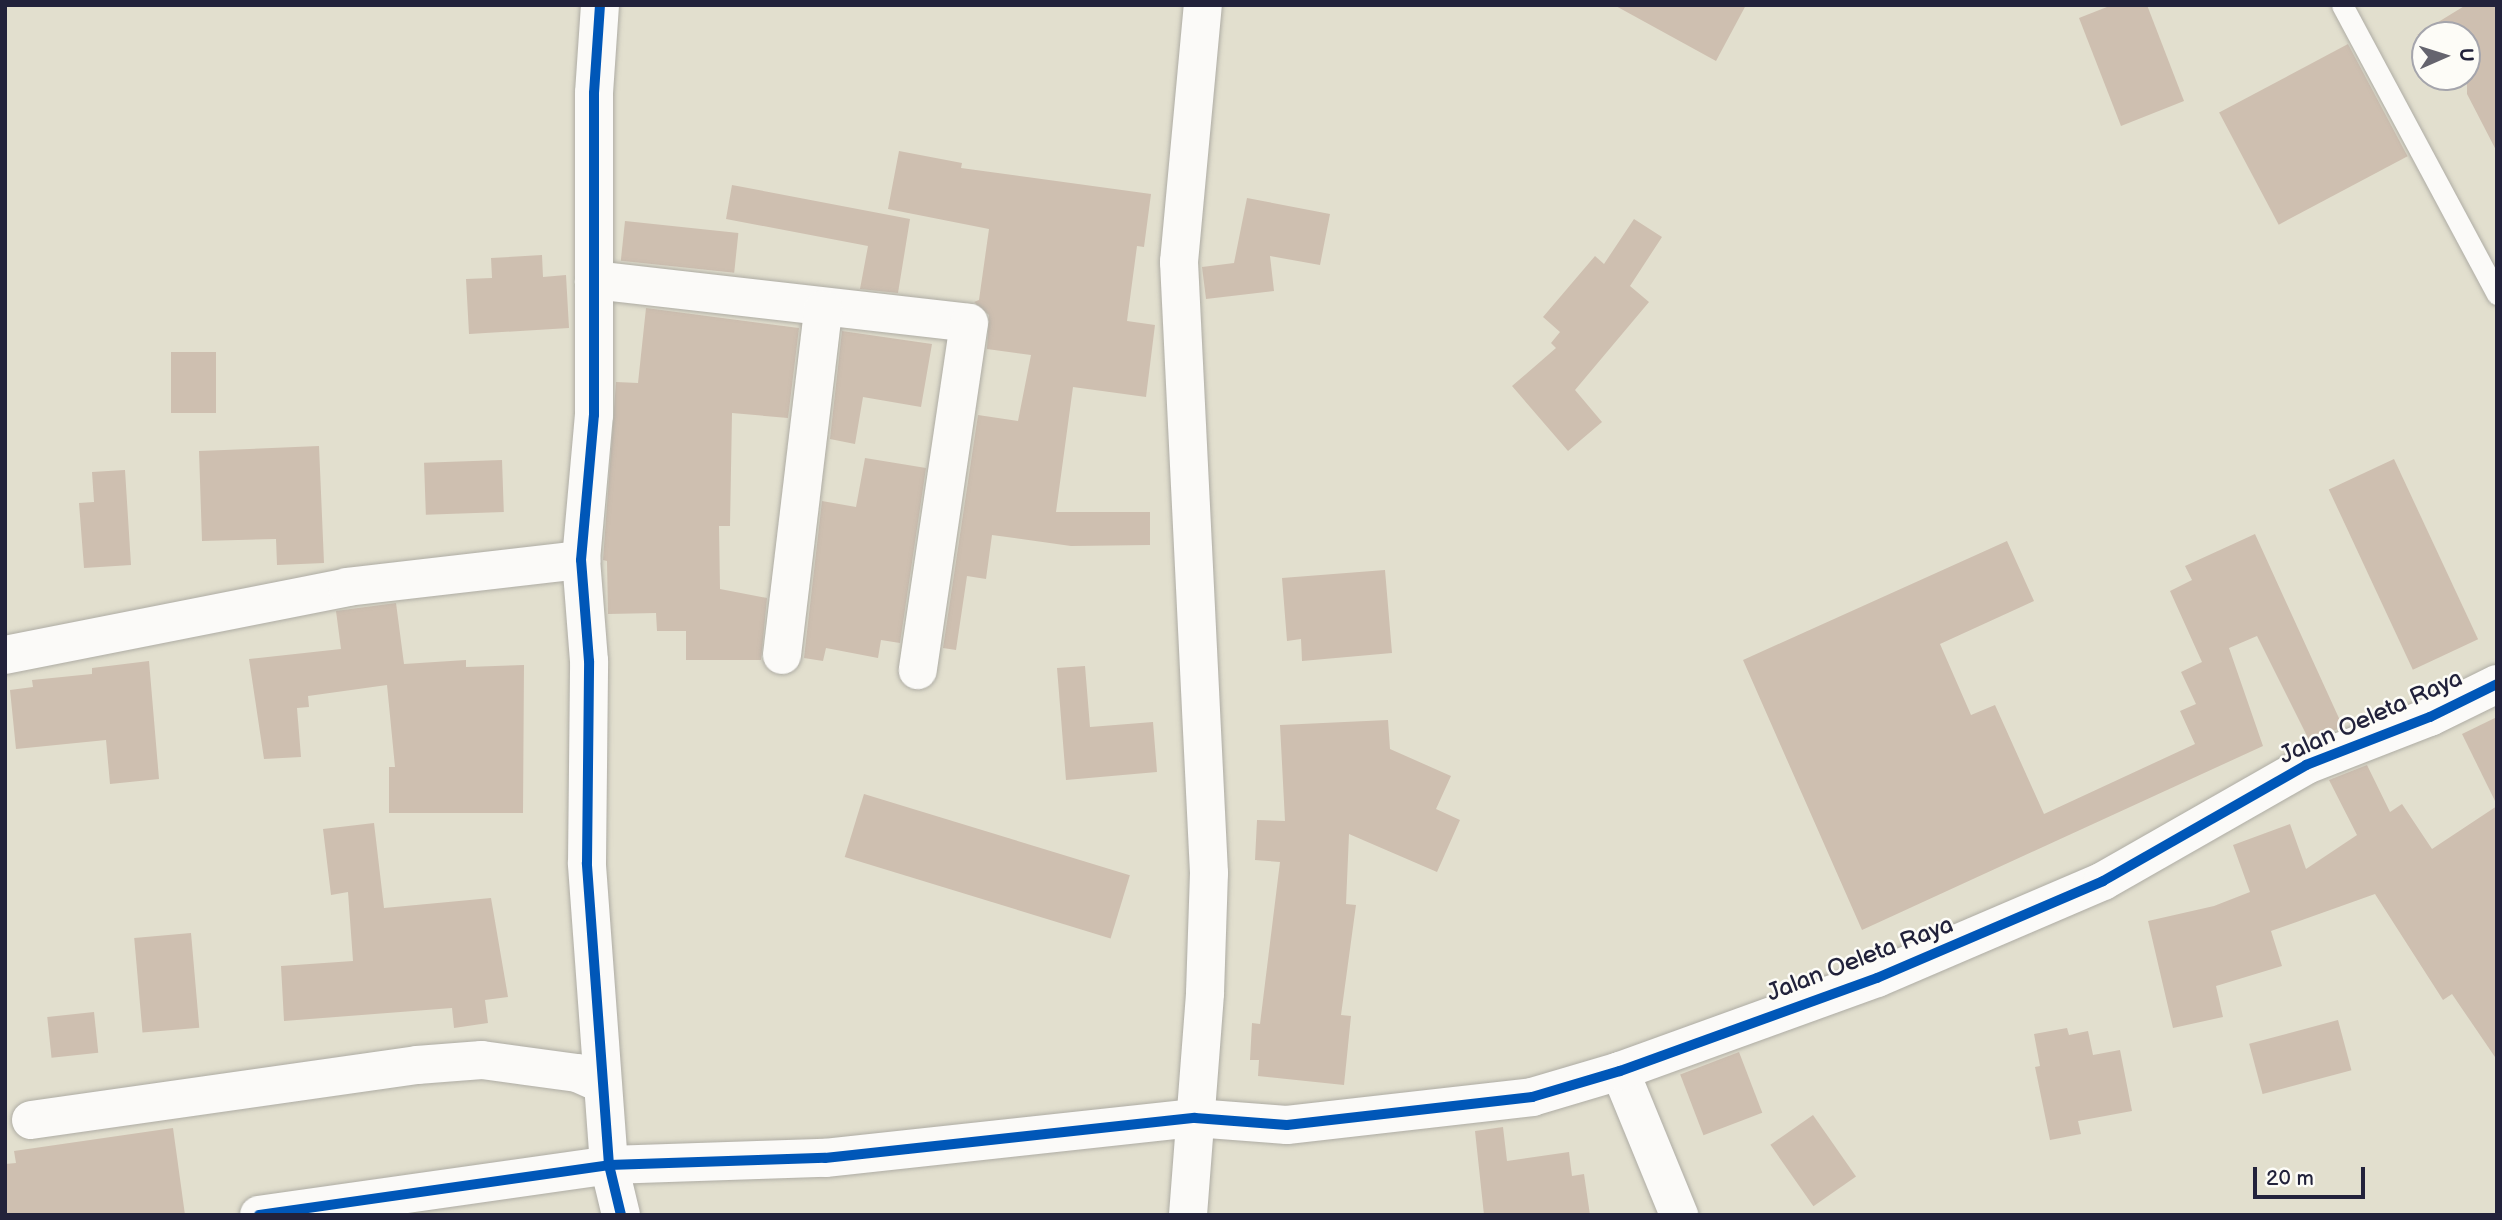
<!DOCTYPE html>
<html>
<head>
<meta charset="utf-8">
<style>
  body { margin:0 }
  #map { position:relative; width:2502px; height:1220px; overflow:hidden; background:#e2dfce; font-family:"Balsamiq Sans",sans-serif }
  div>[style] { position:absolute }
  .building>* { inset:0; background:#cebfb0; transform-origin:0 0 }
  .roads { filter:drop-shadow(0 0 2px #aeaca4) drop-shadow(0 0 2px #aeaca4) }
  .service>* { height:21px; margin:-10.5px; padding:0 10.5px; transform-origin:10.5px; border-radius:10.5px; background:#fbfaf8 }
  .minor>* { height:38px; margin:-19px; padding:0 19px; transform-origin:19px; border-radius:19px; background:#fbfaf8 }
  .cycleway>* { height:10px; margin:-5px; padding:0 5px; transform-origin:5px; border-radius:5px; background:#0057b8 }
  span { translate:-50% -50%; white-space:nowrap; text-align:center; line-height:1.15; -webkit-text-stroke:5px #fdfcf7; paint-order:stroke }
  .street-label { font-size:24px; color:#22223b }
  .frame { position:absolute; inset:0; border:7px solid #22223b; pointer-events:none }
  .north { position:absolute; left:2411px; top:21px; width:70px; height:70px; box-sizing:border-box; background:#fdfcf7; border:2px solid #a5a5ac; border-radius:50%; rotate:87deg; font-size:19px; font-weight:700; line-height:28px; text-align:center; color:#22223b }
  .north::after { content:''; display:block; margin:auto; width:24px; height:32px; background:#65646e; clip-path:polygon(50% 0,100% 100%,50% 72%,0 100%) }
  .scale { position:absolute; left:2253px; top:1167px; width:112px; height:32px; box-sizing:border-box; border:4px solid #22223b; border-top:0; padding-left:9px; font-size:21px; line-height:24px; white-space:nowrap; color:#22223b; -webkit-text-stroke:5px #fdfcf7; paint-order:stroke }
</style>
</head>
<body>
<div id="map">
  <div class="building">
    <div style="clip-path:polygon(1614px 5px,1746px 5px,1716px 61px)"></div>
    <div style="clip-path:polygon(2112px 5px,2147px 5px,2184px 101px,2121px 126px,2079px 18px)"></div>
    <div style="clip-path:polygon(2466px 5px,2497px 5px,2497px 152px,2467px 94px,2467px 35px,2417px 35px)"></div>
    <div style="left:2348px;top:44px;width:127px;height:146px;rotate:62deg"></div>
    <div style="clip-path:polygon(899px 151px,962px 163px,961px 168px,1151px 194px,1144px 247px,1137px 246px,1127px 321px,1155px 325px,1146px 397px,1073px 387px,1056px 512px,1150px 512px,1150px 545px,1071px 546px,992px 535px,986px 579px,967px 576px,956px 650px,943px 648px,978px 415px,1018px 421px,1031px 355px,987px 349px,989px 315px,974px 302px,979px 300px,989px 229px,888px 209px)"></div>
    <div style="clip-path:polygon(732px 185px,910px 219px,898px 293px,860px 289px,868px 246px,726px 219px)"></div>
    <div style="clip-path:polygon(1247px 198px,1330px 214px,1320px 265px,1270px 256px,1274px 291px,1206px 299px,1202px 267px,1234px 263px)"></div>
    <div style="clip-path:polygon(1634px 219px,1662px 237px,1630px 286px,1649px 302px,1575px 390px,1602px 422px,1568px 451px,1512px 386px,1556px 348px,1551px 343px,1560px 332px,1543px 317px,1595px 256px,1604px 264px)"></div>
    <div style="left:625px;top:221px;width:114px;height:40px;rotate:6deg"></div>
    <div style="clip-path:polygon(542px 255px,543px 277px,566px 275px,569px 328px,469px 334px,466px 279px,492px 278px,491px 258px)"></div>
    <div style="clip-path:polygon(646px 308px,799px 328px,788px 418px,732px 413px,730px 526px,719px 526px,720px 589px,767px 598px,761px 660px,686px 660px,686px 631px,657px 631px,656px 613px,608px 614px,607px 561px,603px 560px,616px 382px,638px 383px)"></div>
    <div style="clip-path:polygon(842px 331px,932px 344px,921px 407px,863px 397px,855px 444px,830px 439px)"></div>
    <div style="left:171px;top:352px;width:45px;height:61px"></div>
    <div style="clip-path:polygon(319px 446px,324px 563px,277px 565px,276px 539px,202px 541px,199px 451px)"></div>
    <div style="clip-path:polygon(865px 458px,926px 468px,900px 643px,881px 640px,878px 658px,826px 648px,823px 661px,804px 658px,822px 501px,856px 507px)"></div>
    <div style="left:2394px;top:459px;width:199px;height:72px;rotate:65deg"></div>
    <div style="left:502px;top:460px;width:52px;height:78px;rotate:88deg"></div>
    <div style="clip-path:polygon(125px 470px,131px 565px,84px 568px,79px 503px,94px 502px,92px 472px)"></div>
    <div style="clip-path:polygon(2255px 534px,2343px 727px,2309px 740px,2257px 636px,2229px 648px,2263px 746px,1862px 930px,1743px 660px,2007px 541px,2034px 601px,1940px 644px,1971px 715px,1995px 705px,2044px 814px,2195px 744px,2180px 711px,2196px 704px,2181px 672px,2202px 662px,2170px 591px,2192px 580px,2185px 566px)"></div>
    <div style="clip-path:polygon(1385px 570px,1392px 653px,1302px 661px,1301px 639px,1287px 641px,1282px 578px)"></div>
    <div style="clip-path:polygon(396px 603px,404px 664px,466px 660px,466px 667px,524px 665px,523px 813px,389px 813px,389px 767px,395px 767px,387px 685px,308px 696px,309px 707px,297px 708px,301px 757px,264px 759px,249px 659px,341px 649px,336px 611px)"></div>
    <div style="clip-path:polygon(149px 661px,159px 779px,110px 784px,106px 740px,16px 749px,10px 690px,33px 687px,32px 680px,92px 674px,92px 668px)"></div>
    <div style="clip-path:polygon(1085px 666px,1090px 727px,1153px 722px,1157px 772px,1066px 780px,1057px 668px)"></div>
    <div style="clip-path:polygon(2497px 717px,2497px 805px,2462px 734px)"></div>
    <div style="clip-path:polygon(1388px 720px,1390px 749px,1451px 776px,1436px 809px,1460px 820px,1437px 872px,1349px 834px,1346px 904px,1356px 905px,1341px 1015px,1351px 1016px,1344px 1085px,1258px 1076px,1259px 1060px,1250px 1060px,1252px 1023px,1260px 1024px,1280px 862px,1255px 860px,1257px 820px,1285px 821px,1280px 725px)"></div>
    <div style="clip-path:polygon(2367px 765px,2390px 812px,2402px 804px,2432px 849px,2497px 806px,2497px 1060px,2452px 994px,2443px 1000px,2375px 894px,2271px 931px,2282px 966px,2216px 986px,2223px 1017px,2173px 1028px,2148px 921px,2214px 906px,2250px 892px,2233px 845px,2290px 824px,2306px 869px,2357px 835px,2329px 780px)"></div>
    <div style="left:864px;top:794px;width:278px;height:66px;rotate:17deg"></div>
    <div style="clip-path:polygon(374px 823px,384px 908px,491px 898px,508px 997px,485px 1000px,488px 1023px,454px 1028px,452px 1008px,284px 1021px,281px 966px,353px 961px,348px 892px,331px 895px,323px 829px)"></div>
    <div style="left:191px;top:933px;width:95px;height:57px;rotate:85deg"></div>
    <div style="left:94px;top:1012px;width:41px;height:47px;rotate:84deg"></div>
    <div style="left:2338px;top:1020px;width:52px;height:92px;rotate:75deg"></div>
    <div style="clip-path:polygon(2067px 1028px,2069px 1035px,2088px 1031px,2093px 1055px,2120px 1050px,2132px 1111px,2078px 1121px,2081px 1134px,2050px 1140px,2035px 1067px,2040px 1066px,2034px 1034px)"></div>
    <div style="left:1739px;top:1052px;width:65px;height:63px;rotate:69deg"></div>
    <div style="left:1813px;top:1115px;width:75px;height:52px;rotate:55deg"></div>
    <div style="clip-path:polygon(1503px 1127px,1507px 1161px,1569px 1152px,1572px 1176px,1584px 1174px,1590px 1215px,1484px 1215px,1475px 1131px)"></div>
    <div style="clip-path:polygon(173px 1128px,185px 1215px,5px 1215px,5px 1164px,16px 1163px,14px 1151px)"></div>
  </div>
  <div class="roads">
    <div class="service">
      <div style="left:2342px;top:5px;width:328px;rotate:61.8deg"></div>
    </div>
    <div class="minor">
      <div style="left:594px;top:280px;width:377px;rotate:6.5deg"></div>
      <div style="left:969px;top:323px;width:351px;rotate:98.4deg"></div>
      <div style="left:5px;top:655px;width:349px;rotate:-11.2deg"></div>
      <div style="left:347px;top:587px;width:236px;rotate:-6.6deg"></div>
      <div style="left:782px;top:655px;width:348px;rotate:-83.2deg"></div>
      <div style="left:1620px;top:1071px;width:156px;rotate:67.7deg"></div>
      <div style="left:31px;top:1120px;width:390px;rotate:-8.1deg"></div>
      <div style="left:417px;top:1065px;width:65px;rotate:-4.4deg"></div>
      <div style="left:482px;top:1060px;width:96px;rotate:7.8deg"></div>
      <div style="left:577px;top:1073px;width:27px;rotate:24deg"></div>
      <div style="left:259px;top:1215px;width:354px;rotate:-8.1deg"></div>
      <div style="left:609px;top:1165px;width:303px;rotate:-94.2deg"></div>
      <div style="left:587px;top:863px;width:202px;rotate:-89.4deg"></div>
      <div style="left:589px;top:661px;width:101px;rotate:-94.5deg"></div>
      <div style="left:581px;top:560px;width:146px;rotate:-84.9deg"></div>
      <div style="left:594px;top:415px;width:322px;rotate:-90deg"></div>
      <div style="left:594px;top:93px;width:88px;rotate:-86.1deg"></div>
      <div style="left:621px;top:1215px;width:51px;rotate:-103.5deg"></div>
      <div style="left:609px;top:1165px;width:216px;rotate:-1.9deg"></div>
      <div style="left:825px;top:1158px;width:372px;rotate:-6.2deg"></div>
      <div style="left:1195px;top:1118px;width:92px;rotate:4.4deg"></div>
      <div style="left:1287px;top:1125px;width:247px;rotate:-6.5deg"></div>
      <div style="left:1532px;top:1097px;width:92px;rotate:-16.5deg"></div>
      <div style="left:1620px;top:1071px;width:273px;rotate:-19.9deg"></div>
      <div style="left:1877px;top:978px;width:246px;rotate:-23.2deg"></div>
      <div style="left:2103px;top:881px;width:234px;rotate:-29.7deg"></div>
      <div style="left:2306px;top:765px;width:133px;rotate:-21.2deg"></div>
      <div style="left:2430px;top:717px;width:75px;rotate:-26.2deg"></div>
      <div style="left:1188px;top:1215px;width:223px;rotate:-85.6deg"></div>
      <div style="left:1205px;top:993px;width:120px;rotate:-88.1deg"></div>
      <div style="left:1209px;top:873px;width:612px;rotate:-92.81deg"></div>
      <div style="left:1179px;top:262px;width:258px;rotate:-84.7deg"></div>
    </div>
  </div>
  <div class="cycleway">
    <div style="left:259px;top:1215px;width:354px;rotate:-8.1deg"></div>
    <div style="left:609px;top:1165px;width:303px;rotate:-94.2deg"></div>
    <div style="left:587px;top:863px;width:202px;rotate:-89.4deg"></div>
    <div style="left:589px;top:661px;width:101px;rotate:-94.5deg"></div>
    <div style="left:581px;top:560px;width:146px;rotate:-84.9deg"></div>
    <div style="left:594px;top:415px;width:322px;rotate:-90deg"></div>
    <div style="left:594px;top:93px;width:88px;rotate:-86.1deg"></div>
    <div style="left:621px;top:1215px;width:51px;rotate:-103.5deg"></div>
    <div style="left:609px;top:1165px;width:216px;rotate:-1.9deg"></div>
    <div style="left:825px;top:1158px;width:372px;rotate:-6.2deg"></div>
    <div style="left:1195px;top:1118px;width:92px;rotate:4.4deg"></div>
    <div style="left:1287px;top:1125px;width:247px;rotate:-6.5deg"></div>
    <div style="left:1532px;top:1097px;width:92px;rotate:-16.5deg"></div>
    <div style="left:1620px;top:1071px;width:273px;rotate:-19.9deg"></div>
    <div style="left:1877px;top:978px;width:246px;rotate:-23.2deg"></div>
    <div style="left:2103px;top:881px;width:234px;rotate:-29.7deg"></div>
    <div style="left:2306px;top:765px;width:133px;rotate:-21.2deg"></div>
    <div style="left:2430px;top:717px;width:75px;rotate:-26.2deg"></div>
  </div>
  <div class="street-label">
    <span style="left:2371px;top:717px;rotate:-24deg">Jalan Oeleta Raya</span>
    <span style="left:1860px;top:959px;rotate:-21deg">Jalan Oeleta Raya</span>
  </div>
  <div class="frame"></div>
  <div class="north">U</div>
  <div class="scale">20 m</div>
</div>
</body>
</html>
